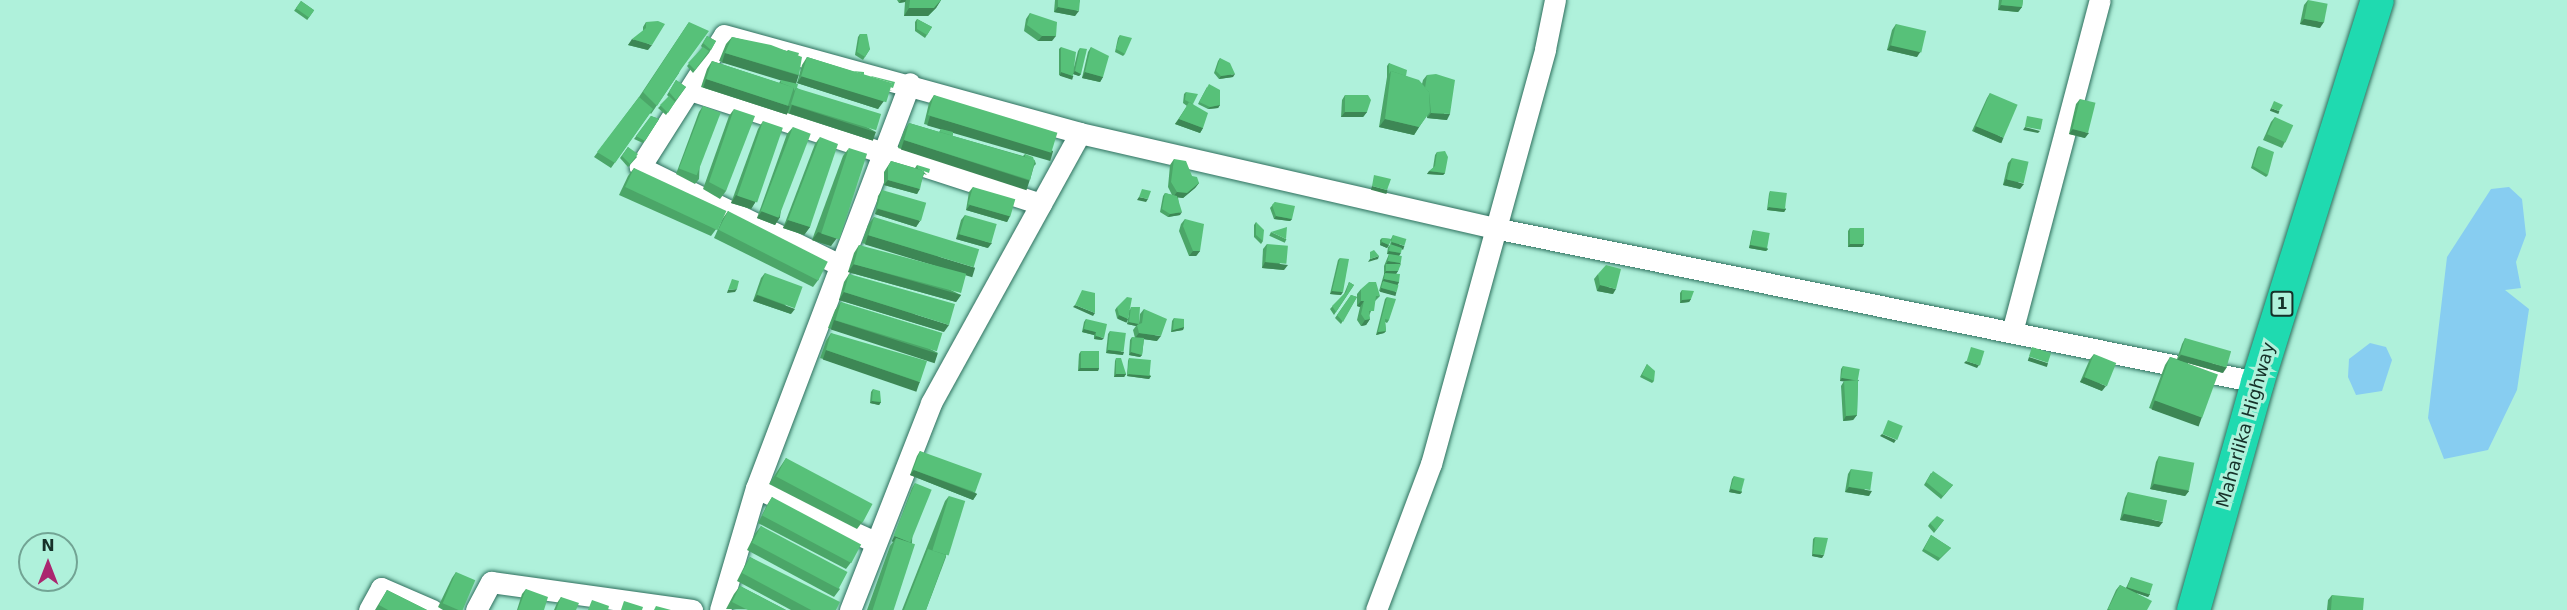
<!DOCTYPE html>
<html>
<head>
<meta charset="utf-8">
<style>
  body { margin:0 }
  #map { position:relative; width:2567px; height:610px; overflow:hidden; background:#aff1db; font-family:"DejaVu Sans",sans-serif }
  div>[style] { position:absolute }
  .water>* { inset:0; background:#87cdf1 }
  .roads { filter:drop-shadow(0 0 2px #2e6f5d) drop-shadow(0 0 2px #2e6f5d) }
  .street>* { height:21px; margin:-10.5px; padding:0 10.5px; transform-origin:10.5px; border-radius:10.5px; background:#fff }
  .highway>* { height:33px; margin:-16.5px; padding:0 16.5px; transform-origin:16.5px; border-radius:16.5px; background:#1fdab0 }
  .wall>* { inset:0; background:#4ba668; transform-origin:0 0 }
  .shaded-wall>* { inset:0; background:#3d8755; transform-origin:0 0 }
  .building>* { inset:0; background:#57c179; transform-origin:0 0 }
  span { translate:-50% -50%; white-space:nowrap; text-align:center; line-height:1.15; -webkit-text-stroke:6px #aff1db; paint-order:stroke }
  .shield-label span { padding:2px 4px; background:#aff1db; border:2px solid; border-radius:4px; -webkit-text-stroke-width:0 }
  .shield-label { font-size:16px; color:#163129; font-weight:700 }
  .street-label { font-size:18px; color:#163129 }
  .north { position:absolute; left:18px; top:532px; width:60px; height:60px; box-sizing:border-box; background:#aff1db; border:2px solid #72a494; border-radius:50%; rotate:0deg; font-size:16px; font-weight:700; line-height:24px; text-align:center; color:#163129 }
  .north::after { content:''; display:block; margin:auto; width:21px; height:27px; background:#aa266f; clip-path:polygon(50% 0,100% 100%,50% 72%,0 100%) }
</style>
</head>
<body>
<div id="map">
  <div class="water">
    <div style="clip-path:polygon(2509px 187px,2522px 199px,2526px 235px,2516px 262px,2521px 288px,2505px 290px,2529px 309px,2517px 390px,2488px 450px,2444px 459px,2428px 418px,2447px 257px,2491px 189px)"></div>
    <div style="clip-path:polygon(2370px 343px,2386px 347px,2392px 360px,2382px 391px,2356px 395px,2348px 377px,2349px 359px)"></div>
  </div>
  <div class="roads">
    <div class="street">
      <div style="left:690px;top:90px;width:369px;rotate:18deg"></div>
      <div style="left:840px;top:265px;width:223px;rotate:-153.9deg"></div>
      <div style="left:640px;top:167px;width:156px;rotate:-57.5deg"></div>
      <div style="left:724px;top:35px;width:369px;rotate:15.4deg"></div>
      <div style="left:1080px;top:133px;width:425px;rotate:12.9deg"></div>
      <div style="left:1494px;top:228px;width:778px;rotate:11.41deg"></div>
      <div style="left:2012px;top:332px;width:343px;rotate:-75.2deg"></div>
      <div style="left:756px;top:488px;width:131px;rotate:24.4deg"></div>
      <div style="left:369px;top:610px;width:25px;rotate:-61deg"></div>
      <div style="left:381px;top:588px;width:56px;rotate:23.3deg"></div>
      <div style="left:476px;top:610px;width:32px;rotate:-62deg"></div>
      <div style="left:491px;top:582px;width:203px;rotate:7.9deg"></div>
      <div style="left:720px;top:610px;width:127px;rotate:-73.6deg"></div>
      <div style="left:756px;top:488px;width:433px;rotate:-69.2deg"></div>
      <div style="left:850px;top:610px;width:222px;rotate:-68.6deg"></div>
      <div style="left:931px;top:403px;width:308px;rotate:-61.1deg"></div>
      <div style="left:1376px;top:610px;width:156px;rotate:-69.4deg"></div>
      <div style="left:1431px;top:464px;width:430px;rotate:-74.6deg"></div>
      <div style="left:1545px;top:49px;width:50px;rotate:-78.5deg"></div>
    </div>
    <div class="highway">
      <div style="left:2193px;top:610px;width:237px;rotate:-74.3deg"></div>
      <div style="left:2257px;top:382px;width:400px;rotate:-72.6deg"></div>
    </div>
  </div>
  <div class="wall">
    <div style="clip-path:polygon(897px 0,941px 0,936px 8px,928px 16px,904px 16px,905px 2px,899px 3px)"></div>
    <div style="clip-path:polygon(1055px 0,1080px 0,1075px 16px,1054px 12px)"></div>
    <div style="clip-path:polygon(1999px 0,2023px 0,2022px 7px,2018px 12px,1998px 10px)"></div>
    <div style="clip-path:polygon(2308px 0,2320px 28px,2300px 24px,2304px 5px)"></div>
    <div style="left:301px;top:1px;width:16px;height:12px;rotate:35deg"></div>
    <div style="clip-path:polygon(1030px 13px,1052px 41px,1038px 41px,1024px 31px,1026px 19px)"></div>
    <div style="clip-path:polygon(917px 19px,932px 27px,925px 38px,915px 31px,915px 22px)"></div>
    <div style="clip-path:polygon(646px 22px,648px 50px,628px 45px,643px 31px,643px 27px)"></div>
    <div style="clip-path:polygon(689px 22px,679px 73px,651px 114px,650px 113px,611px 168px,594px 157px,639px 97px)"></div>
    <div style="clip-path:polygon(1896px 24px,1917px 57px,1887px 50px,1892px 30px)"></div>
    <div style="clip-path:polygon(860px 34px,870px 49px,863px 60px,855px 55px,858px 37px)"></div>
    <div style="clip-path:polygon(1120px 35px,1125px 54px,1123px 56px,1115px 52px,1118px 38px)"></div>
    <div style="clip-path:polygon(707px 36px,716px 41px,709px 53px,693px 73px,687px 66px,703px 48px,701px 46px)"></div>
    <div style="clip-path:polygon(732px 37px,787px 51px,788px 50px,798px 56px,799px 75px,793px 83px,719px 61px,726px 44px)"></div>
    <div style="clip-path:polygon(1061px 47px,1074px 67px,1078px 51px,1080px 48px,1081px 74px,1079px 76px,1073px 74px,1071px 79px,1059px 75px,1059px 49px)"></div>
    <div style="clip-path:polygon(1091px 47px,1103px 77px,1100px 82px,1082px 78px,1088px 52px)"></div>
    <div style="clip-path:polygon(807px 57px,864px 75px,892px 91px,889px 90px,878px 109px,797px 83px,802px 65px)"></div>
    <div style="clip-path:polygon(1220px 58px,1233px 77px,1219px 79px,1214px 73px,1218px 61px)"></div>
    <div style="clip-path:polygon(712px 61px,779px 83px,781px 80px,797px 88px,876px 132px,871px 140px,787px 113px,787px 109px,785px 114px,701px 87px,707px 69px)"></div>
    <div style="clip-path:polygon(1389px 63px,1406px 76px,1422px 84px,1423px 80px,1427px 75px,1447px 120px,1427px 118px,1427px 115px,1414px 135px,1379px 127px,1387px 77px,1387px 66px)"></div>
    <div style="clip-path:polygon(676px 80px,686px 87px,666px 115px,658px 108px,669px 97px,667px 95px)"></div>
    <div style="clip-path:polygon(1207px 87px,1220px 105px,1218px 108px,1208px 109px,1198px 104px)"></div>
    <div style="clip-path:polygon(1186px 92px,1193px 104px,1203px 128px,1200px 133px,1175px 124px,1187px 106px,1183px 103px,1184px 94px)"></div>
    <div style="clip-path:polygon(1990px 93px,2000px 143px,1972px 131px,1987px 98px)"></div>
    <div style="clip-path:polygon(934px 95px,1053px 151px,1048px 159px,924px 124px,929px 103px)"></div>
    <div style="clip-path:polygon(1345px 95px,1367px 112px,1363px 117px,1341px 117px,1342px 100px)"></div>
    <div style="clip-path:polygon(2080px 99px,2085px 138px,2069px 134px,2076px 104px)"></div>
    <div style="clip-path:polygon(703px 106px,699px 179px,695px 184px,676px 174px,699px 112px)"></div>
    <div style="clip-path:polygon(734px 109px,726px 191px,720px 199px,703px 189px,729px 116px)"></div>
    <div style="clip-path:polygon(651px 116px,659px 119px,643px 143px,634px 139px)"></div>
    <div style="clip-path:polygon(2275px 117px,2285px 142px,2282px 148px,2263px 140px,2271px 122px)"></div>
    <div style="clip-path:polygon(763px 121px,756px 201px,751px 209px,731px 203px,758px 129px)"></div>
    <div style="clip-path:polygon(909px 123px,939px 132px,941px 129px,953px 136px,1023px 156px,1025px 154px,1035px 161px,1036px 164px,1034px 166px,1030px 180px,1024px 188px,898px 148px,904px 131px)"></div>
    <div style="clip-path:polygon(793px 127px,780px 217px,775px 225px,757px 218px,787px 134px)"></div>
    <div style="clip-path:polygon(820px 137px,810px 227px,804px 235px,783px 228px,815px 144px)"></div>
    <div style="clip-path:polygon(2259px 146px,2268px 175px,2266px 177px,2251px 168px,2257px 148px)"></div>
    <div style="clip-path:polygon(628px 147px,637px 157px,628px 167px,620px 158px)"></div>
    <div style="clip-path:polygon(849px 148px,831px 246px,812px 240px,843px 156px)"></div>
    <div style="clip-path:polygon(1437px 152px,1445px 173px,1443px 175px,1427px 174px,1433px 168px,1435px 155px)"></div>
    <div style="clip-path:polygon(2012px 158px,2020px 189px,2003px 185px,2008px 163px)"></div>
    <div style="clip-path:polygon(1174px 159px,1199px 183px,1195px 188px,1183px 198px,1178px 197px,1180px 215px,1168px 217px,1160px 212px,1163px 196px,1165px 193px,1172px 195px,1168px 187px,1170px 165px)"></div>
    <div style="clip-path:polygon(891px 161px,915px 168px,917px 165px,927px 175px,924px 174px,917px 194px,884px 185px,884px 172px)"></div>
    <div style="clip-path:polygon(634px 168px,717px 228px,711px 236px,619px 195px,628px 176px)"></div>
    <div style="clip-path:polygon(973px 187px,1010px 216px,1007px 222px,966px 210px,969px 192px)"></div>
    <div style="clip-path:polygon(882px 190px,920px 221px,916px 227px,875px 214px,878px 196px)"></div>
    <div style="clip-path:polygon(1770px 191px,1786px 209px,1784px 212px,1767px 210px,1769px 194px)"></div>
    <div style="clip-path:polygon(1275px 202px,1292px 219px,1290px 221px,1274px 219px,1270px 208px)"></div>
    <div style="clip-path:polygon(728px 211px,819px 279px,813px 287px,714px 238px,723px 218px)"></div>
    <div style="clip-path:polygon(965px 215px,988px 248px,956px 239px,961px 220px)"></div>
    <div style="clip-path:polygon(874px 217px,969px 275px,862px 243px,868px 225px)"></div>
    <div style="clip-path:polygon(1185px 219px,1200px 251px,1196px 256px,1189px 256px,1179px 231px,1181px 224px)"></div>
    <div style="clip-path:polygon(1256px 222px,1263px 241px,1261px 244px,1254px 237px,1254px 225px)"></div>
    <div style="clip-path:polygon(1850px 228px,1864px 244px,1862px 247px,1848px 247px,1848px 231px)"></div>
    <div style="clip-path:polygon(1753px 230px,1768px 249px,1766px 251px,1749px 248px,1752px 233px)"></div>
    <div style="left:1271px;top:232px;width:17px;height:4px;rotate:25deg"></div>
    <div style="clip-path:polygon(1393px 235px,1402px 248px,1399px 255px,1400px 264px,1398px 271px,1396px 274px,1399px 282px,1394px 295px,1379px 291px,1384px 274px,1384px 266px,1389px 254px,1387px 254px,1388px 247px,1390px 245px,1391px 240px,1387px 248px,1380px 245px,1380px 240px,1382px 238px,1391px 239px)"></div>
    <div style="clip-path:polygon(1267px 244px,1284px 270px,1262px 268px,1263px 249px)"></div>
    <div style="clip-path:polygon(859px 245px,961px 295px,956px 302px,848px 272px,854px 253px)"></div>
    <div style="clip-path:polygon(1340px 258px,1341px 295px,1330px 294px,1338px 260px)"></div>
    <div style="clip-path:polygon(765px 273px,791px 314px,753px 301px,761px 278px)"></div>
    <div style="clip-path:polygon(849px 274px,944px 332px,839px 300px,844px 282px)"></div>
    <div style="clip-path:polygon(1598px 274px,1613px 294px,1597px 291px,1594px 279px)"></div>
    <div style="clip-path:polygon(1349px 282px,1354px 285px,1334px 315px,1330px 309px,1344px 294px)"></div>
    <div style="clip-path:polygon(1361px 289px,1380px 296px,1375px 301px,1369px 316px,1370px 319px,1366px 325px,1361px 326px,1357px 320px,1360px 307px,1357px 306px,1357px 297px,1341px 324px,1335px 318px,1351px 295px,1357px 297px,1357px 294px)"></div>
    <div style="clip-path:polygon(1682px 290px,1691px 299px,1689px 302px,1680px 303px,1680px 293px)"></div>
    <div style="clip-path:polygon(1387px 297px,1389px 320px,1387px 323px,1385px 322px,1386px 331px,1384px 333px,1376px 335px,1385px 299px)"></div>
    <div style="clip-path:polygon(841px 302px,938px 353px,932px 361px,828px 328px,835px 310px)"></div>
    <div style="clip-path:polygon(1117px 307px,1130px 310px,1131px 307px,1139px 323px,1140px 314px,1144px 309px,1157px 341px,1144px 339px,1142px 355px,1140px 357px,1129px 355px,1130px 340px,1132px 337px,1135px 338px,1133px 330px,1136px 326px,1127px 324px,1129px 313px,1126px 322px,1117px 318px,1115px 310px)"></div>
    <div style="clip-path:polygon(1174px 318px,1184px 327px,1183px 330px,1171px 332px,1172px 321px)"></div>
    <div style="clip-path:polygon(1086px 319px,1102px 340px,1094px 339px,1094px 335px,1082px 332px,1084px 322px)"></div>
    <div style="clip-path:polygon(1110px 331px,1123px 355px,1106px 353px,1108px 334px)"></div>
    <div style="clip-path:polygon(831px 333px,920px 382px,915px 390px,820px 358px,826px 341px)"></div>
    <div style="clip-path:polygon(2185px 338px,2223px 373px,2188px 363px,2197px 425px,2149px 408px,2165px 365px,2170px 357px,2177px 359px,2182px 344px)"></div>
    <div style="clip-path:polygon(1081px 351px,1099px 368px,1098px 371px,1078px 371px,1079px 354px)"></div>
    <div style="clip-path:polygon(2094px 354px,2102px 391px,2080px 382px,2090px 359px)"></div>
    <div style="clip-path:polygon(1116px 358px,1126px 374px,1124px 377px,1114px 377px,1115px 361px)"></div>
    <div style="clip-path:polygon(1129px 358px,1151px 376px,1149px 379px,1127px 376px,1128px 361px)"></div>
    <div style="clip-path:polygon(1647px 364px,1654px 381px,1652px 383px,1640px 377px)"></div>
    <div style="clip-path:polygon(1843px 366px,1858px 381px,1857px 415px,1853px 420px,1843px 421px,1841px 386px,1844px 381px,1840px 381px,1841px 369px)"></div>
    <div style="clip-path:polygon(873px 389px,881px 402px,879px 405px,870px 403px,871px 392px)"></div>
    <div style="clip-path:polygon(920px 451px,977px 494px,973px 500px,910px 475px,917px 456px)"></div>
    <div style="clip-path:polygon(2159px 456px,2189px 491px,2185px 496px,2150px 489px,2156px 462px)"></div>
    <div style="clip-path:polygon(786px 458px,863px 521px,857px 529px,769px 484px)"></div>
    <div style="clip-path:polygon(1851px 469px,1869px 496px,1845px 492px,1848px 474px)"></div>
    <div style="clip-path:polygon(1931px 473px,1953px 485px,1941px 499px,1924px 485px)"></div>
    <div style="clip-path:polygon(1734px 476px,1742px 492px,1740px 494px,1729px 492px,1732px 479px)"></div>
    <div style="clip-path:polygon(915px 483px,912px 543px,890px 610px,867px 610px,890px 546px,893px 542px,892px 541px,912px 488px)"></div>
    <div style="clip-path:polygon(2128px 492px,2159px 527px,2120px 520px,2125px 498px)"></div>
    <div style="clip-path:polygon(949px 496px,946px 557px,926px 610px,902px 610px,945px 501px)"></div>
    <div style="clip-path:polygon(772px 497px,852px 561px,846px 569px,758px 523px,767px 505px)"></div>
    <div style="clip-path:polygon(1944px 520px,1934px 533px,1928px 526px,1930px 523px)"></div>
    <div style="clip-path:polygon(761px 526px,840px 589px,834px 597px,747px 550px,755px 534px)"></div>
    <div style="clip-path:polygon(1931px 535px,1951px 548px,1938px 561px,1922px 551px)"></div>
    <div style="clip-path:polygon(1815px 537px,1822px 558px,1812px 556px,1813px 539px)"></div>
    <div style="clip-path:polygon(750px 557px,836px 610px,791px 610px,737px 581px,745px 565px)"></div>
    <div style="clip-path:polygon(456px 572px,459px 610px,443px 610px,438px 607px,452px 578px)"></div>
    <div style="clip-path:polygon(2131px 577px,2150px 594px,2148px 597px,2137px 593px,2147px 610px,2107px 610px,2116px 590px,2120px 585px,2126px 588px)"></div>
    <div style="clip-path:polygon(740px 586px,786px 610px,726px 609px,734px 594px)"></div>
    <div style="clip-path:polygon(526px 589px,544px 610px,517px 610px,522px 594px)"></div>
    <div style="clip-path:polygon(387px 590px,427px 610px,375px 610px)"></div>
    <div style="clip-path:polygon(2332px 595px,2363px 610px,2327px 610px,2328px 600px)"></div>
    <div style="clip-path:polygon(561px 597px,576px 610px,554px 610px,557px 603px)"></div>
  </div>
  <div class="shaded-wall">
    <div style="clip-path:polygon(901px 0,906px 0,905px 2px,899px 3px)"></div>
    <div style="clip-path:polygon(941px 0,936px 8px,928px 16px,904px 16px,909px 8px)"></div>
    <div style="clip-path:polygon(2001px 5px,2022px 7px,2018px 12px,1998px 10px)"></div>
    <div style="clip-path:polygon(1058px 7px,1079px 11px,1075px 16px,1054px 12px)"></div>
    <div style="clip-path:polygon(2304px 19px,2324px 22px,2320px 28px,2300px 24px)"></div>
    <div style="clip-path:polygon(1042px 36px,1056px 36px,1052px 41px,1038px 41px)"></div>
    <div style="clip-path:polygon(632px 39px,652px 45px,648px 50px,628px 45px)"></div>
    <div style="clip-path:polygon(1891px 45px,1921px 51px,1917px 57px,1887px 50px)"></div>
    <div style="left:725px;top:53px;width:77px;height:10px;rotate:17deg"></div>
    <div style="clip-path:polygon(1075px 71px,1081px 74px,1079px 76px,1073px 74px)"></div>
    <div style="left:1061px;top:72px;width:13px;height:4px;rotate:18deg"></div>
    <div style="clip-path:polygon(1085px 72px,1103px 77px,1100px 82px,1082px 78px)"></div>
    <div style="clip-path:polygon(1235px 74px,1233px 77px,1219px 79px,1221px 76px)"></div>
    <div style="clip-path:polygon(802px 76px,884px 101px,878px 109px,797px 83px)"></div>
    <div style="left:706px;top:79px;width:88px;height:9px;rotate:18deg"></div>
    <div style="left:792px;top:105px;width:88px;height:9px;rotate:18deg"></div>
    <div style="clip-path:polygon(1220px 105px,1218px 108px,1208px 109px,1210px 107px)"></div>
    <div style="left:2271px;top:108px;width:9px;height:3px;rotate:21deg"></div>
    <div style="clip-path:polygon(1345px 112px,1367px 112px,1363px 117px,1341px 117px)"></div>
    <div style="clip-path:polygon(1431px 113px,1450px 114px,1447px 120px,1427px 118px)"></div>
    <div style="left:930px;top:116px;width:128px;height:10px;rotate:16deg"></div>
    <div style="clip-path:polygon(1179px 119px,1203px 128px,1200px 133px,1175px 124px)"></div>
    <div style="clip-path:polygon(1385px 119px,1419px 127px,1414px 135px,1379px 127px)"></div>
    <div style="left:1976px;top:126px;width:30px;height:6px;rotate:23deg"></div>
    <div style="clip-path:polygon(2025px 127px,2040px 131px,2038px 133px,2023px 130px)"></div>
    <div style="clip-path:polygon(2073px 129px,2089px 133px,2085px 138px,2069px 134px)"></div>
    <div style="left:904px;top:140px;width:132px;height:10px;rotate:18deg"></div>
    <div style="clip-path:polygon(1429px 171px,1445px 173px,1443px 175px,1427px 174px)"></div>
    <div style="clip-path:polygon(2006px 179px,2024px 184px,2020px 189px,2003px 185px)"></div>
    <div style="clip-path:polygon(888px 180px,920px 189px,917px 194px,884px 185px)"></div>
    <div style="clip-path:polygon(1199px 183px,1195px 188px,1183px 198px,1173px 197px,1177px 192px)"></div>
    <div style="left:1372px;top:186px;width:16px;height:4px;rotate:15deg"></div>
    <div style="clip-path:polygon(736px 195px,756px 201px,751px 209px,731px 203px)"></div>
    <div style="clip-path:polygon(1139px 197px,1148px 199px,1146px 202px,1137px 200px)"></div>
    <div style="clip-path:polygon(970px 205px,1010px 216px,1007px 222px,966px 210px)"></div>
    <div style="clip-path:polygon(1769px 207px,1786px 209px,1784px 212px,1767px 210px)"></div>
    <div style="clip-path:polygon(878px 209px,920px 221px,916px 227px,875px 214px)"></div>
    <div style="clip-path:polygon(762px 211px,780px 217px,775px 225px,757px 218px)"></div>
    <div style="clip-path:polygon(1182px 212px,1180px 215px,1168px 217px,1170px 214px)"></div>
    <div style="clip-path:polygon(1276px 216px,1292px 219px,1290px 221px,1274px 219px)"></div>
    <div style="clip-path:polygon(788px 220px,810px 227px,804px 235px,783px 228px)"></div>
    <div style="clip-path:polygon(818px 232px,837px 238px,831px 246px,812px 240px)"></div>
    <div style="clip-path:polygon(959px 234px,992px 243px,988px 248px,956px 239px)"></div>
    <div style="left:868px;top:235px;width:112px;height:10px;rotate:17deg"></div>
    <div style="clip-path:polygon(1382px 242px,1389px 245px,1387px 248px,1380px 245px)"></div>
    <div style="left:1392px;top:242px;width:13px;height:4px;rotate:18deg"></div>
    <div style="clip-path:polygon(1850px 244px,1864px 244px,1862px 247px,1848px 247px)"></div>
    <div style="clip-path:polygon(1750px 245px,1768px 249px,1766px 251px,1749px 248px)"></div>
    <div style="clip-path:polygon(1193px 251px,1200px 251px,1196px 256px,1189px 256px)"></div>
    <div style="clip-path:polygon(1389px 251px,1401px 253px,1399px 256px,1387px 254px)"></div>
    <div style="clip-path:polygon(1379px 256px,1378px 259px,1368px 262px,1370px 259px)"></div>
    <div style="clip-path:polygon(1388px 261px,1401px 263px,1399px 265px,1386px 264px)"></div>
    <div style="clip-path:polygon(1265px 262px,1288px 265px,1284px 270px,1262px 268px)"></div>
    <div style="clip-path:polygon(854px 264px,961px 295px,956px 302px,848px 272px)"></div>
    <div style="clip-path:polygon(1386px 271px,1398px 271px,1396px 274px,1384px 274px)"></div>
    <div style="clip-path:polygon(1384px 279px,1399px 282px,1397px 285px,1382px 282px)"></div>
    <div style="clip-path:polygon(1600px 285px,1616px 289px,1613px 294px,1597px 291px)"></div>
    <div style="left:1381px;top:288px;width:16px;height:4px;rotate:15deg"></div>
    <div style="clip-path:polygon(737px 289px,735px 292px,727px 293px,728px 290px)"></div>
    <div style="clip-path:polygon(1332px 291px,1343px 292px,1341px 295px,1330px 294px)"></div>
    <div style="clip-path:polygon(844px 292px,949px 325px,944px 332px,839px 300px)"></div>
    <div style="clip-path:polygon(757px 295px,795px 309px,791px 314px,753px 301px)"></div>
    <div style="clip-path:polygon(1691px 299px,1689px 302px,1680px 303px,1682px 300px)"></div>
    <div style="clip-path:polygon(1361px 301px,1364px 301px,1360px 307px,1357px 306px)"></div>
    <div style="clip-path:polygon(1075px 305px,1095px 313px,1093px 316px,1073px 307px)"></div>
    <div style="left:1119px;top:315px;width:10px;height:4px;rotate:24deg"></div>
    <div style="clip-path:polygon(1370px 319px,1366px 325px,1361px 326px,1365px 320px)"></div>
    <div style="left:834px;top:320px;width:109px;height:10px;rotate:18deg"></div>
    <div style="clip-path:polygon(1129px 322px,1139px 324px,1136px 326px,1127px 324px)"></div>
    <div style="clip-path:polygon(1184px 327px,1183px 330px,1171px 332px,1173px 330px)"></div>
    <div style="clip-path:polygon(1084px 329px,1096px 332px,1094px 335px,1082px 332px)"></div>
    <div style="clip-path:polygon(1386px 331px,1384px 333px,1376px 335px,1378px 332px)"></div>
    <div style="clip-path:polygon(1139px 333px,1161px 336px,1157px 341px,1135px 338px)"></div>
    <div style="clip-path:polygon(1096px 336px,1104px 338px,1102px 340px,1094px 339px)"></div>
    <div style="left:826px;top:350px;width:99px;height:10px;rotate:19deg"></div>
    <div style="clip-path:polygon(1108px 350px,1124px 352px,1123px 355px,1106px 353px)"></div>
    <div style="clip-path:polygon(1131px 352px,1142px 355px,1140px 357px,1129px 355px)"></div>
    <div style="clip-path:polygon(2181px 355px,2227px 367px,2223px 373px,2177px 360px)"></div>
    <div style="left:2029px;top:357px;width:20px;height:4px;rotate:18deg"></div>
    <div style="clip-path:polygon(1966px 361px,1979px 365px,1977px 368px,1964px 363px)"></div>
    <div style="clip-path:polygon(1080px 368px,1099px 368px,1098px 371px,1078px 371px)"></div>
    <div style="clip-path:polygon(1116px 374px,1126px 374px,1124px 377px,1114px 377px)"></div>
    <div style="clip-path:polygon(1129px 374px,1151px 376px,1149px 379px,1127px 376px)"></div>
    <div style="clip-path:polygon(2084px 377px,2106px 386px,2102px 391px,2080px 382px)"></div>
    <div style="clip-path:polygon(1842px 378px,1859px 380px,1857px 383px,1840px 381px)"></div>
    <div style="left:2155px;top:400px;width:50px;height:10px;rotate:20deg"></div>
    <div style="clip-path:polygon(872px 401px,881px 402px,879px 405px,870px 403px)"></div>
    <div style="clip-path:polygon(1857px 415px,1853px 420px,1843px 421px,1846px 416px)"></div>
    <div style="clip-path:polygon(1882px 434px,1896px 440px,1894px 443px,1880px 436px)"></div>
    <div style="clip-path:polygon(914px 470px,977px 494px,973px 500px,910px 475px)"></div>
    <div style="clip-path:polygon(2154px 484px,2189px 491px,2185px 496px,2150px 489px)"></div>
    <div style="clip-path:polygon(1849px 487px,1872px 491px,1869px 496px,1845px 492px)"></div>
    <div style="clip-path:polygon(1731px 489px,1742px 492px,1740px 494px,1729px 492px)"></div>
    <div style="clip-path:polygon(2124px 514px,2163px 522px,2159px 527px,2120px 520px)"></div>
    <div style="clip-path:polygon(895px 536px,912px 543px,896px 538px,893px 542px,892px 541px)"></div>
    <div style="clip-path:polygon(1813px 554px,1824px 555px,1822px 558px,1812px 556px)"></div>
    <div style="clip-path:polygon(2127px 587px,2150px 594px,2148px 597px,2125px 589px)"></div>
  </div>
  <div class="building">
    <div style="clip-path:polygon(910px 0,941px 0,934px 8px,909px 8px)"></div>
    <div style="clip-path:polygon(1058px 0,1080px 0,1079px 11px,1058px 7px)"></div>
    <div style="clip-path:polygon(2002px 0,2023px 0,2022px 7px,2001px 5px)"></div>
    <div style="left:2308px;top:0;width:20px;height:19px;rotate:11deg"></div>
    <div style="left:301px;top:1px;width:16px;height:9px;rotate:35deg"></div>
    <div style="clip-path:polygon(1030px 13px,1057px 22px,1056px 36px,1042px 36px,1027px 25px)"></div>
    <div style="clip-path:polygon(917px 19px,932px 27px,927px 35px,917px 29px)"></div>
    <div style="clip-path:polygon(658px 21px,665px 24px,652px 45px,632px 39px,646px 28px,646px 22px)"></div>
    <div style="clip-path:polygon(689px 22px,709px 31px,682px 68px,657px 106px,643px 92px)"></div>
    <div style="left:1896px;top:24px;width:31px;height:22px;rotate:13deg"></div>
    <div style="clip-path:polygon(860px 34px,867px 34px,870px 49px,865px 57px,857px 52px)"></div>
    <div style="clip-path:polygon(1120px 35px,1132px 38px,1125px 54px,1116px 49px)"></div>
    <div style="clip-path:polygon(707px 36px,716px 41px,711px 50px,703px 43px)"></div>
    <div style="clip-path:polygon(732px 37px,771px 45px,802px 57px,799px 75px,725px 53px)"></div>
    <div style="clip-path:polygon(703px 47px,709px 51px,695px 70px,688px 63px)"></div>
    <div style="clip-path:polygon(1061px 47px,1076px 52px,1073px 76px,1061px 72px)"></div>
    <div style="clip-path:polygon(1091px 47px,1109px 56px,1103px 77px,1085px 72px)"></div>
    <div style="clip-path:polygon(1080px 48px,1087px 49px,1081px 74px,1075px 71px)"></div>
    <div style="clip-path:polygon(788px 50px,799px 53px,798px 56px,788px 52px)"></div>
    <div style="left:807px;top:57px;width:89px;height:20px;rotate:17deg"></div>
    <div style="clip-path:polygon(1220px 58px,1230px 63px,1235px 74px,1221px 76px,1216px 71px)"></div>
    <div style="left:712px;top:61px;width:86px;height:19px;rotate:18deg"></div>
    <div style="clip-path:polygon(1389px 63px,1407px 70px,1406px 76px,1391px 71px,1389px 74px)"></div>
    <div style="clip-path:polygon(853px 71px,864px 72px,864px 75px)"></div>
    <div style="clip-path:polygon(1391px 71px,1419px 80px,1429px 92px,1430px 112px,1419px 127px,1385px 119px)"></div>
    <div style="clip-path:polygon(1436px 74px,1455px 80px,1450px 114px,1431px 113px,1429px 92px,1425px 88px,1427px 75px)"></div>
    <div style="clip-path:polygon(871px 76px,895px 82px,893px 88px,890px 87px,892px 83px,872px 77px)"></div>
    <div style="clip-path:polygon(676px 80px,686px 87px,676px 100px,669px 92px)"></div>
    <div style="clip-path:polygon(781px 80px,798px 84px,797px 88px,796px 88px,794px 91px,794px 88px,781px 83px)"></div>
    <div style="clip-path:polygon(1209px 84px,1220px 90px,1220px 105px,1210px 107px,1199px 102px)"></div>
    <div style="left:796px;top:88px;width:89px;height:17px;rotate:17deg"></div>
    <div style="clip-path:polygon(1186px 92px,1198px 94px,1193px 104px,1185px 100px)"></div>
    <div style="left:1990px;top:93px;width:30px;height:36px;rotate:23deg"></div>
    <div style="left:934px;top:95px;width:129px;height:21px;rotate:17deg"></div>
    <div style="clip-path:polygon(1345px 95px,1368px 95px,1371px 100px,1367px 112px,1345px 112px)"></div>
    <div style="clip-path:polygon(669px 96px,675px 102px,668px 113px,660px 105px)"></div>
    <div style="clip-path:polygon(639px 97px,653px 109px,615px 163px,597px 152px)"></div>
    <div style="left:2080px;top:99px;width:16px;height:31px;rotate:14deg"></div>
    <div style="clip-path:polygon(2274px 101px,2283px 105px,2279px 111px,2271px 108px)"></div>
    <div style="clip-path:polygon(1189px 102px,1208px 113px,1203px 128px,1179px 119px)"></div>
    <div style="left:703px;top:106px;width:19px;height:67px;rotate:21deg"></div>
    <div style="clip-path:polygon(734px 109px,755px 116px,726px 191px,709px 182px)"></div>
    <div style="clip-path:polygon(651px 116px,659px 119px,645px 141px,636px 136px)"></div>
    <div style="left:2027px;top:116px;width:16px;height:11px;rotate:11deg"></div>
    <div style="left:2275px;top:117px;width:20px;height:19px;rotate:24deg"></div>
    <div style="left:763px;top:121px;width:21px;height:79px;rotate:19deg"></div>
    <div style="clip-path:polygon(909px 123px,1035px 160px,1030px 180px,904px 140px)"></div>
    <div style="left:793px;top:127px;width:19px;height:90px;rotate:21deg"></div>
    <div style="clip-path:polygon(941px 129px,953px 132px,953px 136px,940px 132px)"></div>
    <div style="clip-path:polygon(820px 137px,838px 144px,810px 227px,788px 220px)"></div>
    <div style="clip-path:polygon(2259px 146px,2274px 152px,2268px 175px,2253px 166px)"></div>
    <div style="clip-path:polygon(628px 147px,638px 154px,630px 164px,622px 156px)"></div>
    <div style="left:849px;top:148px;width:19px;height:90px;rotate:18deg"></div>
    <div style="clip-path:polygon(1445px 151px,1448px 157px,1445px 173px,1429px 171px,1435px 166px,1437px 152px)"></div>
    <div style="clip-path:polygon(1025px 154px,1033px 157px,1034px 160px,1025px 157px)"></div>
    <div style="left:2012px;top:158px;width:17px;height:22px;rotate:13deg"></div>
    <div style="clip-path:polygon(1174px 159px,1186px 161px,1192px 176px,1197px 177px,1199px 183px,1187px 193px,1177px 192px,1171px 182px)"></div>
    <div style="clip-path:polygon(891px 161px,924px 171px,920px 189px,888px 180px,888px 167px)"></div>
    <div style="clip-path:polygon(917px 165px,930px 169px,929px 173px,918px 169px)"></div>
    <div style="left:634px;top:168px;width:102px;height:21px;rotate:25deg"></div>
    <div style="clip-path:polygon(1374px 175px,1391px 179px,1387px 190px,1372px 186px)"></div>
    <div style="left:973px;top:187px;width:44px;height:18px;rotate:16deg"></div>
    <div style="clip-path:polygon(1142px 189px,1151px 191px,1148px 199px,1139px 197px)"></div>
    <div style="left:882px;top:190px;width:46px;height:19px;rotate:16deg"></div>
    <div style="left:1770px;top:191px;width:17px;height:16px;rotate:7deg"></div>
    <div style="clip-path:polygon(1165px 193px,1177px 196px,1182px 212px,1170px 214px,1162px 209px)"></div>
    <div style="clip-path:polygon(1275px 202px,1295px 206px,1292px 219px,1276px 216px,1272px 205px)"></div>
    <div style="left:728px;top:211px;width:112px;height:21px;rotate:27deg"></div>
    <div style="left:965px;top:215px;width:33px;height:20px;rotate:16deg"></div>
    <div style="left:874px;top:217px;width:110px;height:19px;rotate:17deg"></div>
    <div style="clip-path:polygon(1185px 219px,1204px 224px,1200px 251px,1193px 251px,1183px 226px)"></div>
    <div style="clip-path:polygon(1256px 222px,1264px 230px,1263px 241px,1256px 235px)"></div>
    <div style="clip-path:polygon(1287px 227px,1286px 239px,1271px 232px)"></div>
    <div style="left:1850px;top:228px;width:14px;height:16px"></div>
    <div style="left:1753px;top:230px;width:17px;height:15px;rotate:10deg"></div>
    <div style="left:1393px;top:235px;width:14px;height:7px;rotate:17deg"></div>
    <div style="clip-path:polygon(1382px 238px,1391px 239px,1389px 245px,1382px 242px)"></div>
    <div style="left:1267px;top:244px;width:21px;height:18px;rotate:5deg"></div>
    <div style="clip-path:polygon(1390px 244px,1402px 248px,1401px 253px,1389px 251px)"></div>
    <div style="left:859px;top:245px;width:111px;height:20px;rotate:15deg"></div>
    <div style="clip-path:polygon(1374px 250px,1379px 256px,1370px 259px,1370px 252px)"></div>
    <div style="left:1389px;top:254px;width:13px;height:7px;rotate:9deg"></div>
    <div style="clip-path:polygon(1340px 258px,1349px 259px,1343px 292px,1332px 291px)"></div>
    <div style="clip-path:polygon(1386px 264px,1401px 264px,1398px 271px,1386px 271px)"></div>
    <div style="clip-path:polygon(1606px 265px,1621px 269px,1616px 289px,1600px 285px,1598px 274px)"></div>
    <div style="left:765px;top:273px;width:40px;height:23px;rotate:20deg"></div>
    <div style="clip-path:polygon(1385px 273px,1400px 274px,1399px 282px,1384px 279px)"></div>
    <div style="clip-path:polygon(849px 274px,955px 304px,949px 325px,844px 292px)"></div>
    <div style="clip-path:polygon(732px 279px,739px 281px,737px 289px,728px 290px)"></div>
    <div style="left:1383px;top:281px;width:16px;height:7px;rotate:15deg"></div>
    <div style="clip-path:polygon(1349px 282px,1354px 285px,1336px 312px,1332px 306px,1346px 292px)"></div>
    <div style="clip-path:polygon(1369px 282px,1376px 282px,1380px 296px,1376px 296px,1374px 311px,1369px 311px,1370px 319px,1365px 320px,1361px 314px,1364px 301px,1361px 301px,1361px 289px)"></div>
    <div style="clip-path:polygon(1082px 290px,1095px 293px,1095px 313px,1075px 305px)"></div>
    <div style="clip-path:polygon(1682px 290px,1694px 291px,1691px 299px,1682px 300px)"></div>
    <div style="clip-path:polygon(1351px 295px,1357px 297px,1343px 322px,1337px 315px)"></div>
    <div style="clip-path:polygon(1127px 297px,1132px 298px,1128px 319px,1119px 315px,1117px 307px)"></div>
    <div style="clip-path:polygon(1387px 297px,1396px 299px,1389px 320px,1385px 319px,1386px 331px,1378px 332px)"></div>
    <div style="left:841px;top:302px;width:106px;height:19px;rotate:17deg"></div>
    <div style="clip-path:polygon(1131px 307px,1140px 307px,1139px 324px,1129px 322px)"></div>
    <div style="clip-path:polygon(1144px 309px,1167px 319px,1161px 336px,1139px 333px,1137px 325px,1142px 323px)"></div>
    <div style="clip-path:polygon(1174px 318px,1184px 319px,1184px 327px,1173px 330px)"></div>
    <div style="clip-path:polygon(1086px 319px,1107px 324px,1104px 338px,1096px 336px,1096px 332px,1084px 329px)"></div>
    <div style="left:1110px;top:331px;width:16px;height:19px;rotate:7deg"></div>
    <div style="clip-path:polygon(831px 333px,927px 361px,920px 382px,826px 350px)"></div>
    <div style="clip-path:polygon(1132px 337px,1144px 338px,1142px 355px,1131px 352px)"></div>
    <div style="left:2185px;top:338px;width:48px;height:17px;rotate:16deg"></div>
    <div style="left:1971px;top:347px;width:14px;height:15px;rotate:17deg"></div>
    <div style="left:2032px;top:347px;width:20px;height:10px;rotate:18deg"></div>
    <div style="left:1081px;top:351px;width:18px;height:17px"></div>
    <div style="left:2094px;top:354px;width:24px;height:25px;rotate:22deg"></div>
    <div style="left:2170px;top:357px;width:51px;height:46px;rotate:20deg"></div>
    <div style="clip-path:polygon(1116px 358px,1121px 358px,1126px 374px,1116px 374px)"></div>
    <div style="left:1129px;top:358px;width:22px;height:16px;rotate:5deg"></div>
    <div style="clip-path:polygon(1647px 364px,1655px 371px,1654px 381px,1642px 375px)"></div>
    <div style="left:1843px;top:366px;width:17px;height:12px;rotate:10deg"></div>
    <div style="clip-path:polygon(1858px 380px,1857px 415px,1846px 416px,1844px 381px)"></div>
    <div style="clip-path:polygon(873px 389px,880px 391px,881px 402px,872px 401px)"></div>
    <div style="left:1888px;top:420px;width:16px;height:15px;rotate:22deg"></div>
    <div style="left:920px;top:451px;width:66px;height:20px;rotate:20deg"></div>
    <div style="left:2159px;top:456px;width:36px;height:28px;rotate:11deg"></div>
    <div style="left:786px;top:458px;width:98px;height:21px;rotate:28deg"></div>
    <div style="left:1851px;top:469px;width:22px;height:18px;rotate:8deg"></div>
    <div style="clip-path:polygon(1933px 471px,1953px 485px,1943px 496px,1926px 482px)"></div>
    <div style="left:1734px;top:476px;width:11px;height:13px;rotate:15deg"></div>
    <div style="left:915px;top:483px;width:18px;height:57px;rotate:22deg"></div>
    <div style="left:2128px;top:492px;width:40px;height:22px;rotate:12deg"></div>
    <div style="left:949px;top:496px;width:17px;height:57px;rotate:17deg"></div>
    <div style="left:772px;top:497px;width:101px;height:21px;rotate:28deg"></div>
    <div style="clip-path:polygon(1937px 516px,1944px 520px,1936px 530px,1930px 523px)"></div>
    <div style="left:761px;top:526px;width:98px;height:19px;rotate:28deg"></div>
    <div style="clip-path:polygon(1931px 535px,1951px 548px,1940px 558px,1924px 549px)"></div>
    <div style="clip-path:polygon(1815px 537px,1828px 538px,1824px 555px,1813px 554px)"></div>
    <div style="left:896px;top:538px;width:20px;height:77px;rotate:18deg"></div>
    <div style="clip-path:polygon(928px 549px,946px 555px,926px 610px,904px 610px)"></div>
    <div style="clip-path:polygon(750px 557px,840px 602px,836px 610px,811px 610px,742px 573px)"></div>
    <div style="left:456px;top:572px;width:21px;height:34px;rotate:23deg"></div>
    <div style="left:2131px;top:577px;width:23px;height:11px;rotate:18deg"></div>
    <div style="clip-path:polygon(2120px 585px,2152px 601px,2147px 610px,2111px 610px,2108px 609px)"></div>
    <div style="clip-path:polygon(740px 586px,786px 610px,748px 610px,732px 602px)"></div>
    <div style="clip-path:polygon(526px 589px,548px 597px,544px 610px,518px 610px)"></div>
    <div style="clip-path:polygon(387px 590px,427px 610px,388px 610px,379px 605px)"></div>
    <div style="clip-path:polygon(2332px 595px,2364px 598px,2363px 610px,2331px 610px)"></div>
    <div style="clip-path:polygon(561px 597px,579px 603px,576px 610px,556px 610px)"></div>
    <div style="clip-path:polygon(592px 600px,609px 606px,608px 610px,588px 610px)"></div>
    <div style="clip-path:polygon(624px 601px,643px 607px,642px 610px,621px 610px)"></div>
    <div style="clip-path:polygon(656px 606px,671px 610px,654px 610px)"></div>
  </div>
  <div class="shield-label">
    <span style="left:2282px;top:304px">1</span>
  </div>
  <div class="street-label">
    <span style="left:2246px;top:425px;rotate:-74deg">Maharlika Highway</span>
  </div>
  <div class="north">N</div>
</div>
</body>
</html>
